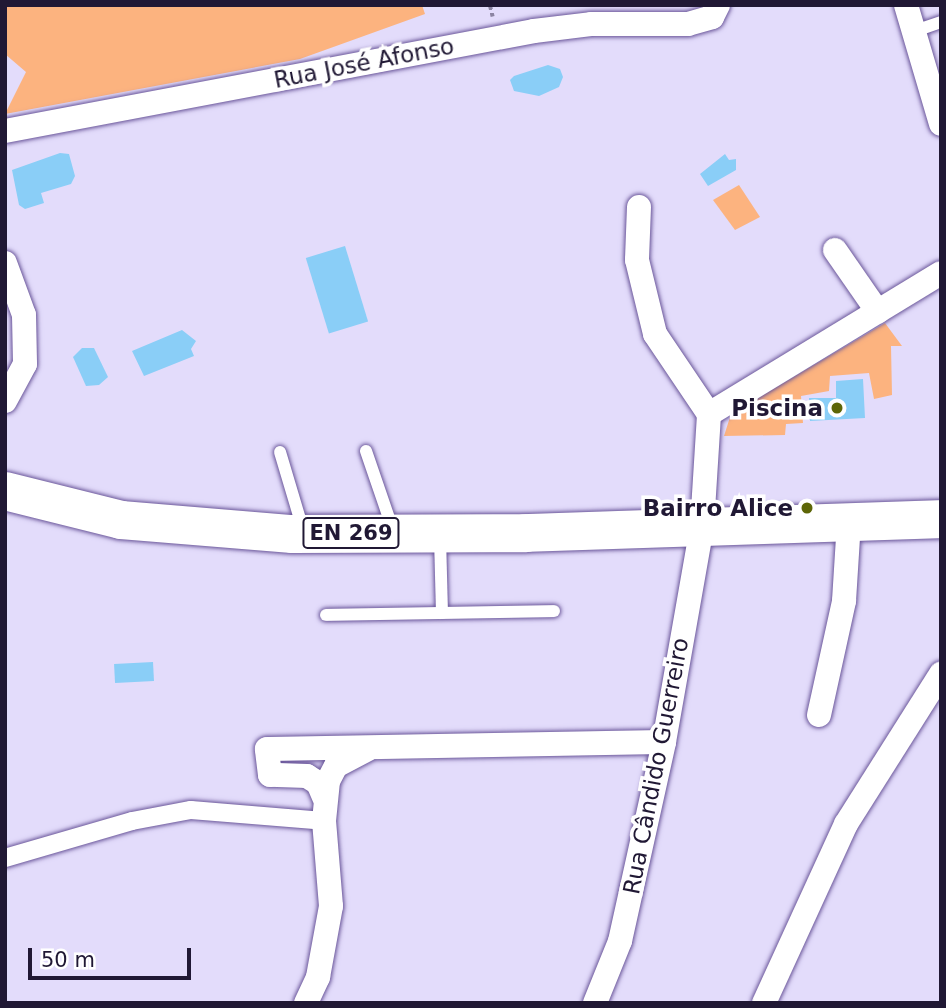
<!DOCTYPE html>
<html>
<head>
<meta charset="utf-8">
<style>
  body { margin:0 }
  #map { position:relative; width:946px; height:1008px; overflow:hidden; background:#e3dcfb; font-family:"DejaVu Sans",sans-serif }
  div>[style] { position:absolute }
  .green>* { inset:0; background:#fcb37f }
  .water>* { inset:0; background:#8acef7; transform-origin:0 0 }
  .path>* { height:3.5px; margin-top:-1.75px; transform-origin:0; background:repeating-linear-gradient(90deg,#8c84a2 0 5px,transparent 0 8.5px) }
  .roads { filter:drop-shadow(0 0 2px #6a569a) drop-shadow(0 0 2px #6a569a) }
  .service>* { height:12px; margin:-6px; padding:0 6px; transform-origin:6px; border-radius:6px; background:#fff }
  .pedestrian>* { height:18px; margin:-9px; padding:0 9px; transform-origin:9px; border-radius:9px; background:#fff }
  .minor>* { height:24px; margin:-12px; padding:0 12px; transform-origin:12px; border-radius:12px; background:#fff }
  .primary>* { height:38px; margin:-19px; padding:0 19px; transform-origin:19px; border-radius:19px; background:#fff }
  .dots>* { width:19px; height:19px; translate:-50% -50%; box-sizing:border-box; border:4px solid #fff; border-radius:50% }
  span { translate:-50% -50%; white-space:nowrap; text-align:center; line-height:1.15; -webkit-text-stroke:7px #fff; paint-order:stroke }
  .shield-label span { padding:2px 5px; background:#fff; border:2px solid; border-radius:5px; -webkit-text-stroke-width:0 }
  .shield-label { font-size:21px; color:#201834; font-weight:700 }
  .street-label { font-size:23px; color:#201834 }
  .poi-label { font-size:23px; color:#201834; font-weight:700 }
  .right { translate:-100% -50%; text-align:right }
  .frame { position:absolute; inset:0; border:7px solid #201834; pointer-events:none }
  .scale { position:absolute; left:28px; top:948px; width:163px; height:32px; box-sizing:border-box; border:4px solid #201834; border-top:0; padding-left:9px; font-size:21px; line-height:24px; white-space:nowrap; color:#201834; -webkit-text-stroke:5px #fff; paint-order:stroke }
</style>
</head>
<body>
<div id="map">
  <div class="green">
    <div style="clip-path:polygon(5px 5px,422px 5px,425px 14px,300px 59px,5px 114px,26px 72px,5px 54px)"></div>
    <div style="clip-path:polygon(739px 185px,760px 217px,735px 230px,713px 200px)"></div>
    <div style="clip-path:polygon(885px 323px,902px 346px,891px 346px,892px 395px,874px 399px,869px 373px,830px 376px,829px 391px,801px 396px,803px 423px,786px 424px,785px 435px,724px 436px,731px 414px)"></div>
  </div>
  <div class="water">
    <div style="clip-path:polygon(548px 65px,560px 69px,563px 77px,559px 87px,539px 96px,514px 91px,510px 80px,514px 76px)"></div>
    <div style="clip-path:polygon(60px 153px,69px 154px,75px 176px,71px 184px,41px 193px,44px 203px,25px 209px,19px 205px,12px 170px)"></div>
    <div style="clip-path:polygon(725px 154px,729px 160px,736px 159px,736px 170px,708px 186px,700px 174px)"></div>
    <div style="left:345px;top:246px;width:79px;height:41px;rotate:73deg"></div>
    <div style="clip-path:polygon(182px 330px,196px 341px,191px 349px,194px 356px,144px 376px,132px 351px)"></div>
    <div style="clip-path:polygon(82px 348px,94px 348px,108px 377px,99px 385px,86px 386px,73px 357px)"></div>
    <div style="clip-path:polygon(863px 379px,865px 418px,810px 421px,809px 398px,836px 398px,836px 381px)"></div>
    <div style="left:153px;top:662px;width:19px;height:39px;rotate:87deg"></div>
  </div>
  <div class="path">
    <div style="left:490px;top:5px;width:12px;rotate:76deg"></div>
  </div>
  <div class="roads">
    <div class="service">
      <div style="left:912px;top:32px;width:31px;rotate:-19deg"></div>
      <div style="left:366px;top:451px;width:83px;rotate:71.1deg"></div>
      <div style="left:280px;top:452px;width:80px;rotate:73.4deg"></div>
      <div style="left:440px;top:537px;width:76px;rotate:88.5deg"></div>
      <div style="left:326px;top:615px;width:228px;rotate:-1deg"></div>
    </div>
    <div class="pedestrian">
      <div style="left:5px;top:858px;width:132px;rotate:-16.2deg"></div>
      <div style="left:132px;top:821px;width:60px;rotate:-10.6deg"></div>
      <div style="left:191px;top:810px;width:133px;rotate:4.7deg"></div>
    </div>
    <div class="minor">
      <div style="left:906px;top:5px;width:124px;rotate:73.6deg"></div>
      <div style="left:5px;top:131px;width:538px;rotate:-10.7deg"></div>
      <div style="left:534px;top:31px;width:57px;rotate:-7deg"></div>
      <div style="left:591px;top:24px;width:97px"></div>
      <div style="left:688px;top:24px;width:25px;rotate:-16deg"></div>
      <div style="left:712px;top:17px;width:13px;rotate:-63deg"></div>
      <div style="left:639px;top:207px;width:53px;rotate:92.2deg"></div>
      <div style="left:637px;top:260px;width:76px;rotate:76.3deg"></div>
      <div style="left:655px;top:334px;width:97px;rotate:56deg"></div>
      <div style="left:835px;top:250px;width:75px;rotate:55.3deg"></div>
      <div style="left:5px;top:263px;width:55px;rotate:69.9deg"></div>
      <div style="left:24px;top:315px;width:49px;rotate:88.8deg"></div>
      <div style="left:25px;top:364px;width:42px;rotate:118.4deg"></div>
      <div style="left:819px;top:715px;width:117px;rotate:-77.6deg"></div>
      <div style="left:844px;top:601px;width:80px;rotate:-86.4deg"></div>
      <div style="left:324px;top:797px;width:15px;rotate:-113deg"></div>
      <div style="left:318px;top:783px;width:13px;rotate:-148deg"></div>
      <div style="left:307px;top:776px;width:37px;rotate:-178deg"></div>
      <div style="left:270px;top:775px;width:26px;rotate:-97deg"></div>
      <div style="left:267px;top:749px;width:397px;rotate:-1deg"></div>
      <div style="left:306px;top:1003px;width:29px;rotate:-65deg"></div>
      <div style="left:318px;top:977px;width:72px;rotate:-79.6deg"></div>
      <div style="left:331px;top:906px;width:85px;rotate:-94.7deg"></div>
      <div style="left:324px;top:821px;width:40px;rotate:-84.3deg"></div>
      <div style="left:328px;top:781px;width:17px;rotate:-62deg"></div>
      <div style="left:336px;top:766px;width:36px;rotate:-28deg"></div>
      <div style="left:595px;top:1003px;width:67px;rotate:-68deg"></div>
      <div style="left:620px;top:941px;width:204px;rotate:-77.5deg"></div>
      <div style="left:664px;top:742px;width:219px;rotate:-80deg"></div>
      <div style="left:702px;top:526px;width:112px;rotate:-86.4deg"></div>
      <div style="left:709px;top:414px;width:271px;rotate:-31.3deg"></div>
      <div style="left:764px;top:1003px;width:197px;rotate:-65.4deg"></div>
      <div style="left:846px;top:824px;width:178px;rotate:-57.7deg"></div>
    </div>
    <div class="primary">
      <div style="left:5px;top:491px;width:120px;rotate:14deg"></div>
      <div style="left:121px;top:520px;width:172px;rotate:4.7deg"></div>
      <div style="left:292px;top:534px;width:234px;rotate:-0.2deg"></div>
      <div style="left:526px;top:533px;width:415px;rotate:-1.9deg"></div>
    </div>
  </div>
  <div class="dots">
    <div style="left:837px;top:408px;background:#5d6607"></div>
    <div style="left:807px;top:508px;background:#5d6607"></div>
  </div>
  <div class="shield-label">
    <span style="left:351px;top:533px">EN 269</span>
  </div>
  <div class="street-label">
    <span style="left:364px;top:63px;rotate:-11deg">Rua José Afonso</span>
    <span style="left:656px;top:766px;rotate:-79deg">Rua Cândido Guerreiro</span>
  </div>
  <div class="poi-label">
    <span class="right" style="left:823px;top:408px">Piscina</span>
    <span class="right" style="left:793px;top:508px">Bairro Alice</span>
  </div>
  <div class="frame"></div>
  <div class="scale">50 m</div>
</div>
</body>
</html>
